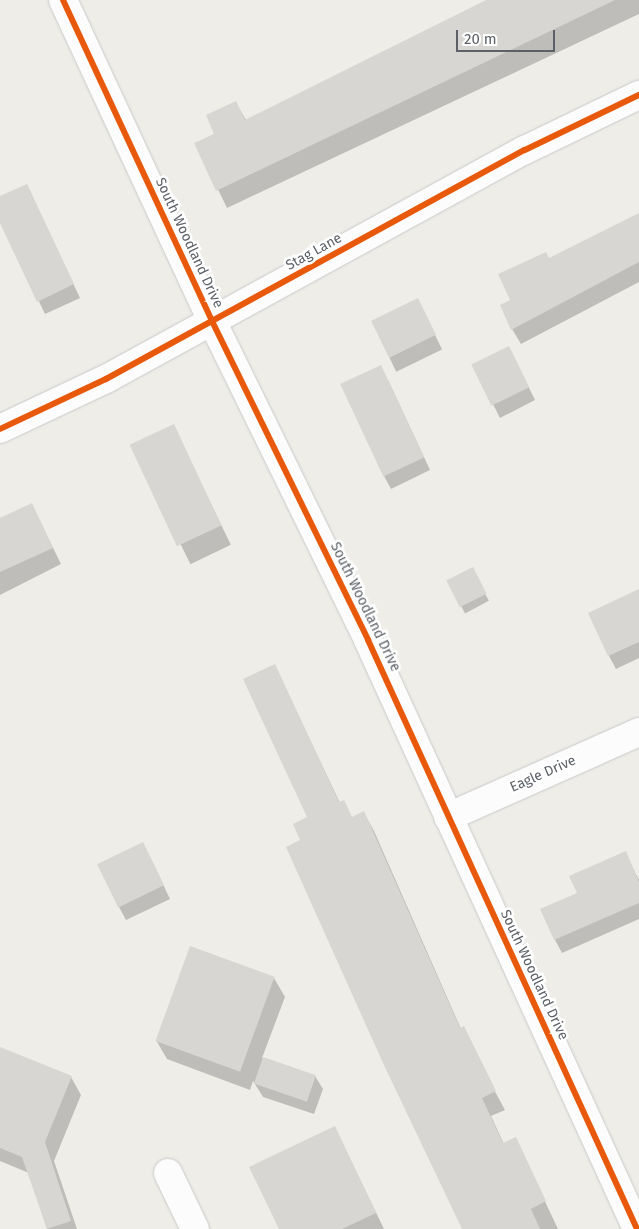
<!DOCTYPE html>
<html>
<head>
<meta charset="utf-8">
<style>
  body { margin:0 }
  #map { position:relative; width:639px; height:1229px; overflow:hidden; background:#eeede8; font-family:"Fira Sans",sans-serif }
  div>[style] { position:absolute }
  .shadow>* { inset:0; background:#0003; transform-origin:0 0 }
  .building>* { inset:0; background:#d7d6d3; transform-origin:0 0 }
  .roads { filter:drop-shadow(0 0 1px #c9cac9) drop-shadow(0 0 1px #c9cac9) }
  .minor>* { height:28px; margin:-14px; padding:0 14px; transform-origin:14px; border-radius:14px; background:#fcfcfc }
  .cycleway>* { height:6px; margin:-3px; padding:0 3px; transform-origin:3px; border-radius:3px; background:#e8590c }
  span { translate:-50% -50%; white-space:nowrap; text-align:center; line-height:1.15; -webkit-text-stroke:5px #fff; paint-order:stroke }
  .street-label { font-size:14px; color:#5c6167 }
  .scale { position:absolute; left:456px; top:30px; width:99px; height:22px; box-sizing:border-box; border:2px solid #5c6167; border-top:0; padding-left:6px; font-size:15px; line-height:18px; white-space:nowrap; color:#5c6167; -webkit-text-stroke:4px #fff; paint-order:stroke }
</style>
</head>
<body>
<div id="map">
  <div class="shadow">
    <div style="clip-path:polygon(490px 0,639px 0,639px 14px,227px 208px,196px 144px,216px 134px,236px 103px,246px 120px)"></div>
    <div style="clip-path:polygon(27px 185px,80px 298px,45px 314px,0 220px,0 198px)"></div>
    <div style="clip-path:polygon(639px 214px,639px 282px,521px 344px,512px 329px,512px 300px,549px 259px)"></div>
    <div style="left:418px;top:300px;width:55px;height:51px;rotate:64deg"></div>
    <div style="clip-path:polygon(516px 361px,535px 400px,500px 418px,473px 365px)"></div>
    <div style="clip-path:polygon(388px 380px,430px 470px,391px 489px,384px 476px)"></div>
    <div style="left:173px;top:426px;width:132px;height:45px;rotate:64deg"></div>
    <div style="clip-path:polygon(32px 505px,61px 564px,0 595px,0 520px)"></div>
    <div style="left:472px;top:569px;width:36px;height:27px;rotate:62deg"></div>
    <div style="clip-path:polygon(639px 591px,639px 658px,616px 669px,609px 656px)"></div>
    <div style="clip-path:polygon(275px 666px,340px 803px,352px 818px,364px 813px,374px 831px,461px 1029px,505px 1110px,491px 1116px,504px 1144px,515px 1138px,558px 1229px,465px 1229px,302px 840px,309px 818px)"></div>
    <div style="clip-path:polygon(625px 853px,639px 880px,639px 919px,562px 953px,555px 940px,578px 893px)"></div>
    <div style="clip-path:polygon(150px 857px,170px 899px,126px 920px,119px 907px)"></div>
    <div style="clip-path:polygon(274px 978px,285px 997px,262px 1058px,315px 1076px,323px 1089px,314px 1114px,263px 1097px,253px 1081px,250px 1090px,167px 1059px,156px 1040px)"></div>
    <div style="clip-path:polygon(0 1048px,71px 1077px,81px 1095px,54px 1161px,77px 1229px,47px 1229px,29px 1173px,0 1161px)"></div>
    <div style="clip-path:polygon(335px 1128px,384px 1229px,280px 1229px)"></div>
  </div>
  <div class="building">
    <div style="clip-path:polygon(486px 0,615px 0,216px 191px,194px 143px,214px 134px,206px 115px,236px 101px,245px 120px)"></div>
    <div style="clip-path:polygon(27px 184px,74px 284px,37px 302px,0 223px,0 196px)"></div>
    <div style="clip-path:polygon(639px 213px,639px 262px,511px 330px,500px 305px,510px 300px,498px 274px,546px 252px,549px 258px)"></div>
    <div style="left:418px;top:298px;width:41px;height:52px;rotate:64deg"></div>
    <div style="left:509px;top:346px;width:46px;height:42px;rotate:64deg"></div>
    <div style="left:381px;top:365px;width:102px;height:45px;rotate:65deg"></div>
    <div style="left:174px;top:424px;width:112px;height:49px;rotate:65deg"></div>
    <div style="clip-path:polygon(32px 503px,53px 548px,0 572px,0 518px)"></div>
    <div style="left:473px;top:567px;width:30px;height:30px;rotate:63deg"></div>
    <div style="clip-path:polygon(639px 589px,639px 642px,608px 656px,588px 613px)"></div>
    <div style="clip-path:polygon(275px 664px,339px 802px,344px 800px,352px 817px,364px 811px,460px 1028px,464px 1026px,496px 1091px,482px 1098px,503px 1143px,516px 1137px,546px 1201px,531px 1209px,540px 1229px,462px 1229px,383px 1063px,286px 847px,300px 840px,293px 824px,307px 817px,243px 679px)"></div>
    <div style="left:143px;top:842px;width:48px;height:51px;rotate:64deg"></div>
    <div style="clip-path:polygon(626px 851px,639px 882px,639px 903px,554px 940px,540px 909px,577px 893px,569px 876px)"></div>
    <div style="left:190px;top:946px;width:90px;height:101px;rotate:20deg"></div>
    <div style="clip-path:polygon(0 1047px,72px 1076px,45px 1142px,71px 1221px,47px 1229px,22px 1157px,0 1148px)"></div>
    <div style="left:263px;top:1057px;width:56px;height:28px;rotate:19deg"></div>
    <div style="clip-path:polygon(335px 1126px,376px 1213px,342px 1229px,279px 1229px,249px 1167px)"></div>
  </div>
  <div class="roads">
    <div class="minor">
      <div style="left:63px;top:0;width:354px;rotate:65.1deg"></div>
      <div style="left:212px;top:321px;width:355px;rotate:63.9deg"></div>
      <div style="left:368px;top:640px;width:648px;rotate:65.45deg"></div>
      <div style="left:0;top:429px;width:117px;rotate:-25.3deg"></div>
      <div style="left:106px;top:379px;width:477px;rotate:-28.7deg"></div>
      <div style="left:525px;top:150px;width:127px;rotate:-25.8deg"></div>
      <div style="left:448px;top:817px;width:209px;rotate:-24deg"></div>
      <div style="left:168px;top:1173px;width:62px;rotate:64.3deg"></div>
    </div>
  </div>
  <div class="cycleway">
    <div style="left:63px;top:0;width:354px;rotate:65.1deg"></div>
    <div style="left:212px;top:321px;width:355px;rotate:63.9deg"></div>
    <div style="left:368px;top:640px;width:648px;rotate:65.45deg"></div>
    <div style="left:0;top:429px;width:117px;rotate:-25.3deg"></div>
    <div style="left:106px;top:379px;width:477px;rotate:-28.7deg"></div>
    <div style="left:525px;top:150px;width:127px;rotate:-25.8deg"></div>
  </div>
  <div class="street-label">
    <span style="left:189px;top:243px;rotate:65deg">South Woodland Drive</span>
    <span style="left:314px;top:252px;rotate:-29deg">Stag Lane</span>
    <span style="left:365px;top:607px;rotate:64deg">South Woodland Drive</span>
    <span style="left:543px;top:774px;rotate:-24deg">Eagle Drive</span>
    <span style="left:534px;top:975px;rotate:65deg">South Woodland Drive</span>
  </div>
  <div class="scale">20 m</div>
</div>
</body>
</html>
